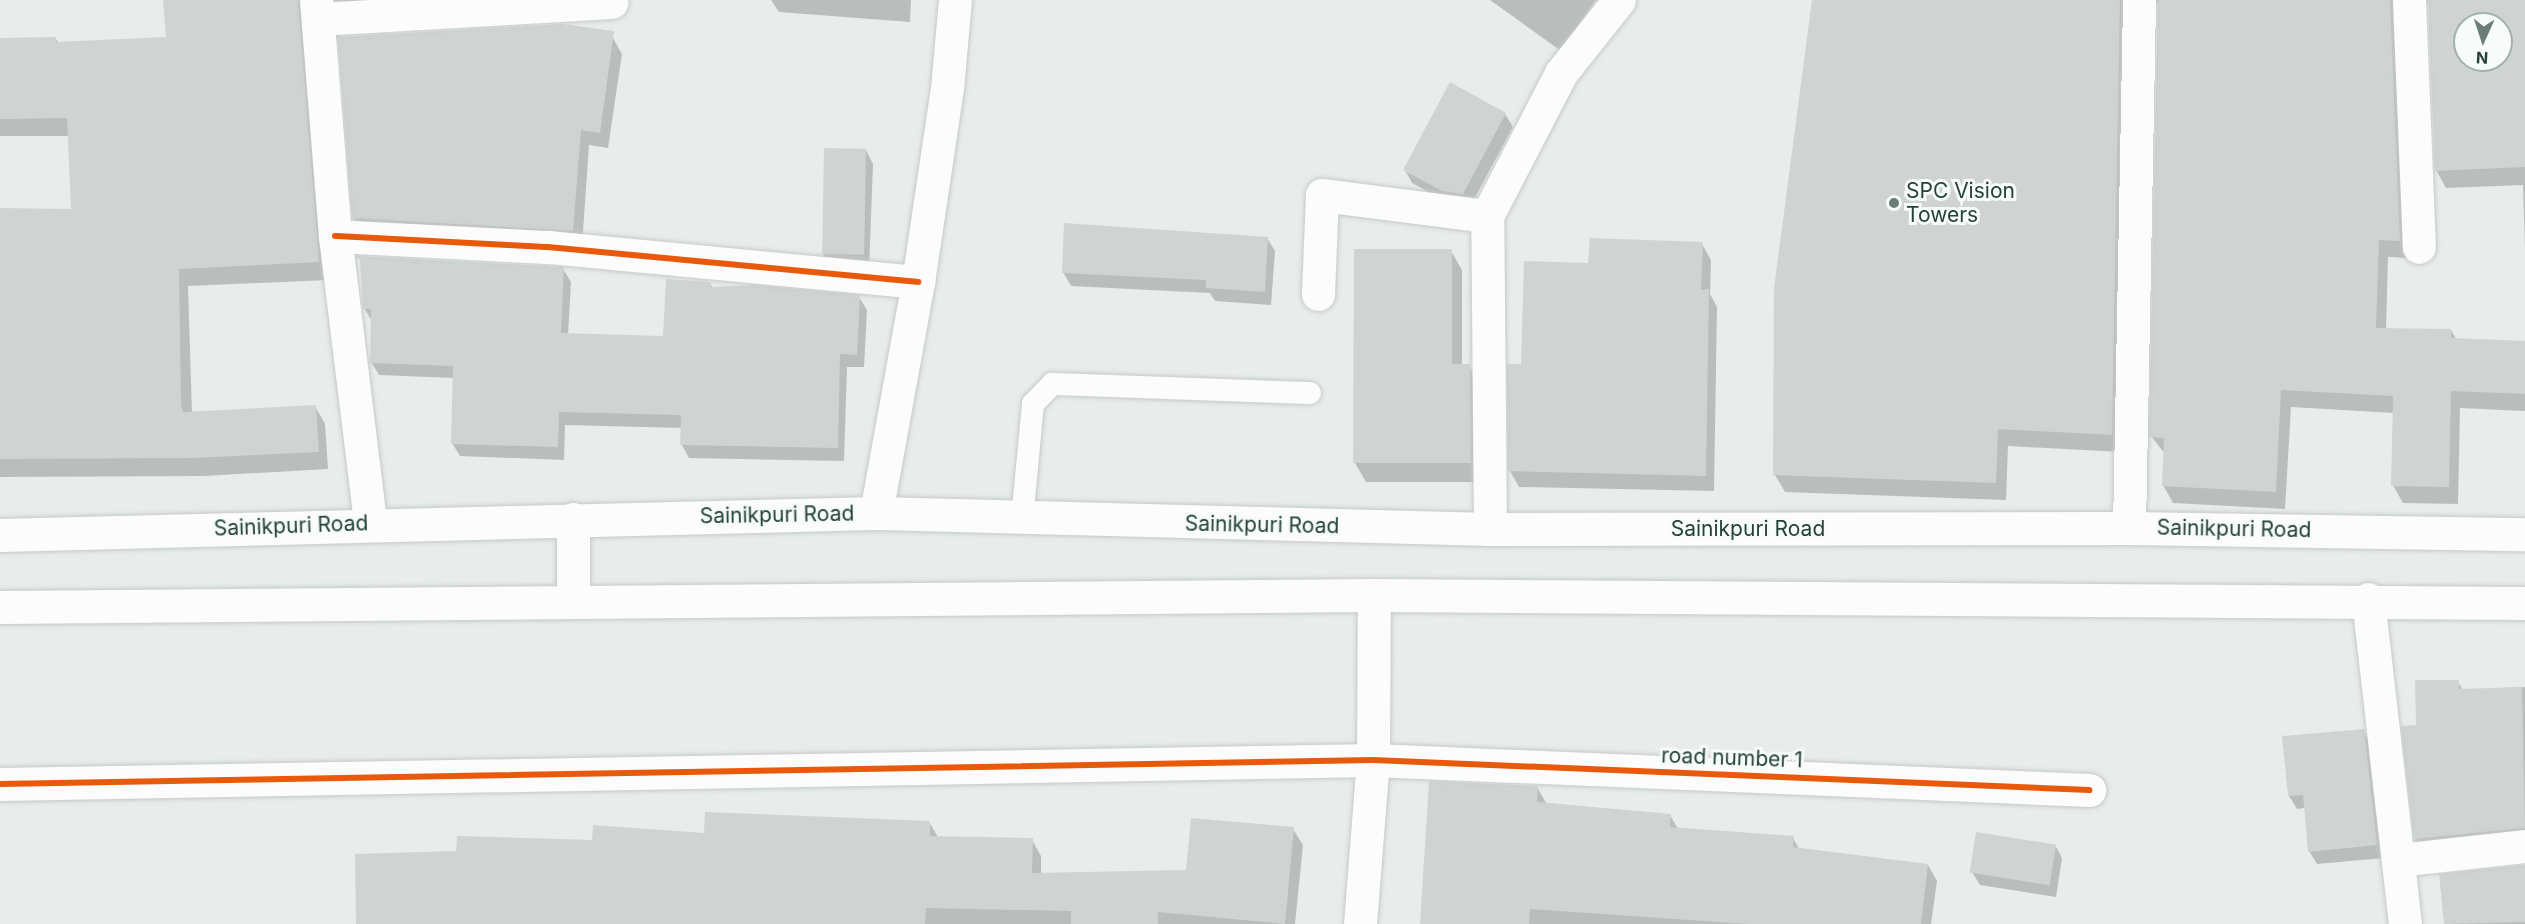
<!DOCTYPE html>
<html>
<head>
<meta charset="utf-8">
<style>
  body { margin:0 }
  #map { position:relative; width:2525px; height:924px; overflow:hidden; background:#e8edeb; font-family:Inter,sans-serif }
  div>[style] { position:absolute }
  .shadow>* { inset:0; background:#0003 }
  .building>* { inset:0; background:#cfd4d2; transform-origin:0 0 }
  .roads { filter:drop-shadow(0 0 2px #c5cac8) drop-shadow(0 0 2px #c5cac8) }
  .service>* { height:22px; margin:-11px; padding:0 11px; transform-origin:11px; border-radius:11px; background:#fcfcfc }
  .minor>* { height:33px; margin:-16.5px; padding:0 16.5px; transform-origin:16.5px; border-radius:16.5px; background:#fcfcfc }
  .secondary>* { height:33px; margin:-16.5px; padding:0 16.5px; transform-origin:16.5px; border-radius:16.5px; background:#fcfcfc }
  .cycleway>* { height:6px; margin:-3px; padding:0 3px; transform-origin:3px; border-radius:3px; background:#e8590c }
  .dots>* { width:16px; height:16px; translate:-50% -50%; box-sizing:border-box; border:3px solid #f7fbf9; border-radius:50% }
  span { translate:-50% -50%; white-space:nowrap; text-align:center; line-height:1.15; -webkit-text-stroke:6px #f7fbf9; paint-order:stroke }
  .poi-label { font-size:21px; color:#24423a }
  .left { translate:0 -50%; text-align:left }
  .street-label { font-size:21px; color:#24423a }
  .north { position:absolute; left:2453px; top:12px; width:60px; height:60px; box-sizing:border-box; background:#f7fbf9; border:2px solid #a3b1ad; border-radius:50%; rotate:183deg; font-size:16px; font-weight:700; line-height:24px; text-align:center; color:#24423a }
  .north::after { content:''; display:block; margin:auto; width:21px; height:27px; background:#697e78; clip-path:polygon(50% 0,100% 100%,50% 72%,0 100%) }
</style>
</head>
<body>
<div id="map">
  <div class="shadow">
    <div style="clip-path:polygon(164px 0,522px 0,346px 16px,336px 1px,315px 2px,329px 280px,188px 286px,192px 413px,315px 406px,325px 424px,328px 469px,203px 476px,0 477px,0 210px,72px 210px,69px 136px,0 136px,0 39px,56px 39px,59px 44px,168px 39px)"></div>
    <div style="clip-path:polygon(771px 0,911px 0,910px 22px,779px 12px)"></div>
    <div style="clip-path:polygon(1490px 0,1596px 0,1561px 51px)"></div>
    <div style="clip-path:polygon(1813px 0,2145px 0,2121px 452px,2008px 446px,2006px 500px,1785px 492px,1775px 475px)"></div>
    <div style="clip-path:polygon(evenodd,2153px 0,2525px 0,2525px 250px,2523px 185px,2446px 188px,2436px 170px,2429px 1px,2409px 1px,2409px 258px,2388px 257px,2386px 330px,2451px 330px,2456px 339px,2525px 342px,2525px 411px,2460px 408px,2458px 504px,2403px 503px,2393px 485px,2394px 413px,2291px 407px,2285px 509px,2173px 503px,2163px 485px,2165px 454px,2151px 436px,2159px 3px,2153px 0,2465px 24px,2501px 24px,2501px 60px,2465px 60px,2465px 24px)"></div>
    <div style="clip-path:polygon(613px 38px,622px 54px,608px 148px,589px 145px,582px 246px,363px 234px,354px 218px)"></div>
    <div style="clip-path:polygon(1505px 114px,1513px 127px,1470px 207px,1451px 204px,1412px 183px,1405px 170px)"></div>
    <div style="clip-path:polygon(866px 150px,873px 164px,869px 271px,830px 267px,823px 254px)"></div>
    <div style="clip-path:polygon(1267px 238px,1275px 251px,1271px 305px,1215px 301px,1210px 293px,1071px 286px,1063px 272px)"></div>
    <div style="clip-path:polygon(1702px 244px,1711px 260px,1710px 294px,1717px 307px,1714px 491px,1519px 487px,1510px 471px,1522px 365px,1590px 265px)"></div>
    <div style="clip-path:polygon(1355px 251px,1451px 251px,1462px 270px,1462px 366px,1469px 366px,1480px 385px,1481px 482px,1366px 482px,1355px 463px)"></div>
    <div style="clip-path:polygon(563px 269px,571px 282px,568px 335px,665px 338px,710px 283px,713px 288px,859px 297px,867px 310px,864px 367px,847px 367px,844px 461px,689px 458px,682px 445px,683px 428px,565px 425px,564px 460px,460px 456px,452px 443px,454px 378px,379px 375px,371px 362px,372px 321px,364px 308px)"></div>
    <div style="clip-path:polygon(2458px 682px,2463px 690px,2525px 687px,2525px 841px,2423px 852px,2416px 839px,2403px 727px,2417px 726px)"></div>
    <div style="clip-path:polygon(2363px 731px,2371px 744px,2384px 858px,2317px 864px,2309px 851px,2305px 808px,2297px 809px,2289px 796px)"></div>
    <div style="clip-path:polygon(1537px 787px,1546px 803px,1670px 815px,1678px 829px,1793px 838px,1799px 849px,1928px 865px,1937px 881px,1931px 924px,1422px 924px)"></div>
    <div style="clip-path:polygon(929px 822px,938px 837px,1032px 840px,1041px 856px,1041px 874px,1187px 872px,1293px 829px,1303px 845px,1295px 924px,358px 924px,458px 853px)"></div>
    <div style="clip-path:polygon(2055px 845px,2062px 858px,2056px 897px,1980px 885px,1972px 872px)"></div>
    <div style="clip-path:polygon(2525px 866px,2525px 924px,2446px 924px,2441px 876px)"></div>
  </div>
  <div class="building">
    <div style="clip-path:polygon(163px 0,298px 0,319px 262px,179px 269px,181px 405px,183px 412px,316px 405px,319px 452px,193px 458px,0 459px,0 208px,71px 209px,67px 118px,0 119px,0 38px,56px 37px,56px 42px,166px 37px)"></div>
    <div style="clip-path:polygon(1812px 0,2120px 0,2112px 435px,1998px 429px,1996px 483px,1773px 475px,1774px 288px)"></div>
    <div style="clip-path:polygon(2158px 0,2390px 0,2400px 241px,2379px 240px,2376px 328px,2451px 329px,2451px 338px,2525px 341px,2525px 394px,2451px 391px,2449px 487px,2391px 486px,2393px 396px,2281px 390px,2276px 492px,2162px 486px,2164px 438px,2149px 437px)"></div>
    <div style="clip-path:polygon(evenodd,2428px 0,2525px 0,2525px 167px,2435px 171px,2428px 0,2465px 24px,2501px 24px,2501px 60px,2465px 60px,2465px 24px)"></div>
    <div style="clip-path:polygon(563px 24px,614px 31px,600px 133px,581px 130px,573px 231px,352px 218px,338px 37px)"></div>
    <div style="clip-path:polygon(1450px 82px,1506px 113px,1463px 194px,1442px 191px,1403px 170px)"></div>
    <div style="left:824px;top:148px;width:42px;height:106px;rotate:1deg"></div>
    <div style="clip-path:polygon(1064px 223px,1268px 237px,1265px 292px,1206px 288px,1206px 280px,1062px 273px)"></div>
    <div style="clip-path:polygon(1590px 238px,1703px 242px,1701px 290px,1709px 289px,1706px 476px,1508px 471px,1507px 364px,1521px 364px,1524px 261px,1588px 263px)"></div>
    <div style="clip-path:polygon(1354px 249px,1452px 249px,1452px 364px,1470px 364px,1471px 463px,1353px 463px)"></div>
    <div style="clip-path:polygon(356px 256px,564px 267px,561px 333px,663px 336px,666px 279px,711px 282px,711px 287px,755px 285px,860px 295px,857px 355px,840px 354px,838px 448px,680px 445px,681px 415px,559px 412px,558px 447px,451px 444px,453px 366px,370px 363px,371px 309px,363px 309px,360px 260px)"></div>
    <div style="clip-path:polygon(2415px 680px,2459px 680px,2459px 689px,2522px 687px,2525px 828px,2414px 839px,2401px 726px,2416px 725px)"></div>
    <div style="clip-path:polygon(2364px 729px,2377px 845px,2308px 852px,2303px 795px,2288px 796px,2282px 736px)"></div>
    <div style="clip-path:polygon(1429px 781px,1538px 786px,1537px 802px,1671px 814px,1670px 827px,1794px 836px,1793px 847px,1928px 864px,1921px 924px,1747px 924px,1530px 909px,1529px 924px,1420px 924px)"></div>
    <div style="clip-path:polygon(705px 812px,930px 821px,930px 836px,1033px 838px,1032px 873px,1186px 870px,1191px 818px,1294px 827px,1285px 924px,1158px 912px,1158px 924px,1071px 924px,1071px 911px,926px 908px,925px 924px,356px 924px,355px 854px,456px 851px,457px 836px,592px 840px,593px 825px,704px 833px)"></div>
    <div style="left:1976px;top:832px;width:81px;height:41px;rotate:9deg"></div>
    <div style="clip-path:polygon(2525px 865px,2525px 922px,2444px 924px,2439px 874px)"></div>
  </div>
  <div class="roads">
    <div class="service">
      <div style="left:1022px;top:520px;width:117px;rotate:-84.6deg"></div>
      <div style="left:1033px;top:404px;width:28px;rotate:-46deg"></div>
      <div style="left:1052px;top:384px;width:258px;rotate:2deg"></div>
    </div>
    <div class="minor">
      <div style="left:316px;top:0;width:237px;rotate:85.4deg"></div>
      <div style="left:335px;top:236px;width:289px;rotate:83deg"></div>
      <div style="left:2409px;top:0;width:247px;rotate:87.7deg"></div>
      <div style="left:318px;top:19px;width:294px;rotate:-3.3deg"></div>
      <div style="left:335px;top:236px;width:213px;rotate:3deg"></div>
      <div style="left:548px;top:247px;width:372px;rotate:5.4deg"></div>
      <div style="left:1318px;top:294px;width:99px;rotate:-87.7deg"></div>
      <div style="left:1322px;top:195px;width:166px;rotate:7.3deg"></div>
      <div style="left:876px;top:513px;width:235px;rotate:-79.7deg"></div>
      <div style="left:918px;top:282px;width:195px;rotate:-81.5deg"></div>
      <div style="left:947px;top:89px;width:89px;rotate:-84.9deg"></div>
      <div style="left:2129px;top:528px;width:528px;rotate:-88.91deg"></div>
      <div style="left:1490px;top:529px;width:313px;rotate:-90.5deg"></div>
      <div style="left:1487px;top:216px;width:161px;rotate:-62.6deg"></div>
      <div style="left:1561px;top:73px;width:93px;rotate:-51.5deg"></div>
      <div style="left:2368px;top:599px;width:327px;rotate:83.5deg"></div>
      <div style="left:0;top:784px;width:1373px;rotate:-1deg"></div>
      <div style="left:1373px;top:760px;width:717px;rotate:2.4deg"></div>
      <div style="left:2398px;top:860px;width:128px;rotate:-6.3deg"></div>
      <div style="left:1360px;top:924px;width:165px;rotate:-85.5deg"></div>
      <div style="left:1373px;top:760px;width:165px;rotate:-89.7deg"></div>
    </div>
    <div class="secondary">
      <div style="left:0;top:535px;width:876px;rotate:-1.44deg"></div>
      <div style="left:876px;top:513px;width:614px;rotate:1.49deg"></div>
      <div style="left:1490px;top:529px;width:639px;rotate:-0.09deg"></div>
      <div style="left:2129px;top:528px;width:396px;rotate:0.9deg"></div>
      <div style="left:573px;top:602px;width:83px;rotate:-90deg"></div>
      <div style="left:0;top:607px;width:1374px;rotate:-0.5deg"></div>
      <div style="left:1374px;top:595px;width:1151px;rotate:0.4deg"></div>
    </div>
  </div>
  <div class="cycleway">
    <div style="left:335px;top:236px;width:213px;rotate:3deg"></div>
    <div style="left:548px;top:247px;width:372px;rotate:5.4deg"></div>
    <div style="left:0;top:784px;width:1373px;rotate:-1deg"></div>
    <div style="left:1373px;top:760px;width:717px;rotate:2.4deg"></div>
  </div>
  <div class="dots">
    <div style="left:1894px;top:203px;background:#697e78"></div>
  </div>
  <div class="poi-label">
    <span class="left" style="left:1906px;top:203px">SPC Vision<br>Towers</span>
  </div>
  <div class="street-label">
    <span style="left:777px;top:515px;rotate:-1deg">Sainikpuri Road</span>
    <span style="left:1262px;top:525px;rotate:1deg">Sainikpuri Road</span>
    <span style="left:291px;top:526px;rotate:-2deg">Sainikpuri Road</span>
    <span style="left:1748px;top:529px">Sainikpuri Road</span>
    <span style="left:2234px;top:529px;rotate:1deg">Sainikpuri Road</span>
    <span style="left:1732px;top:758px;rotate:2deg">road number 1</span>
  </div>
  <div class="north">N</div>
</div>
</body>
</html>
